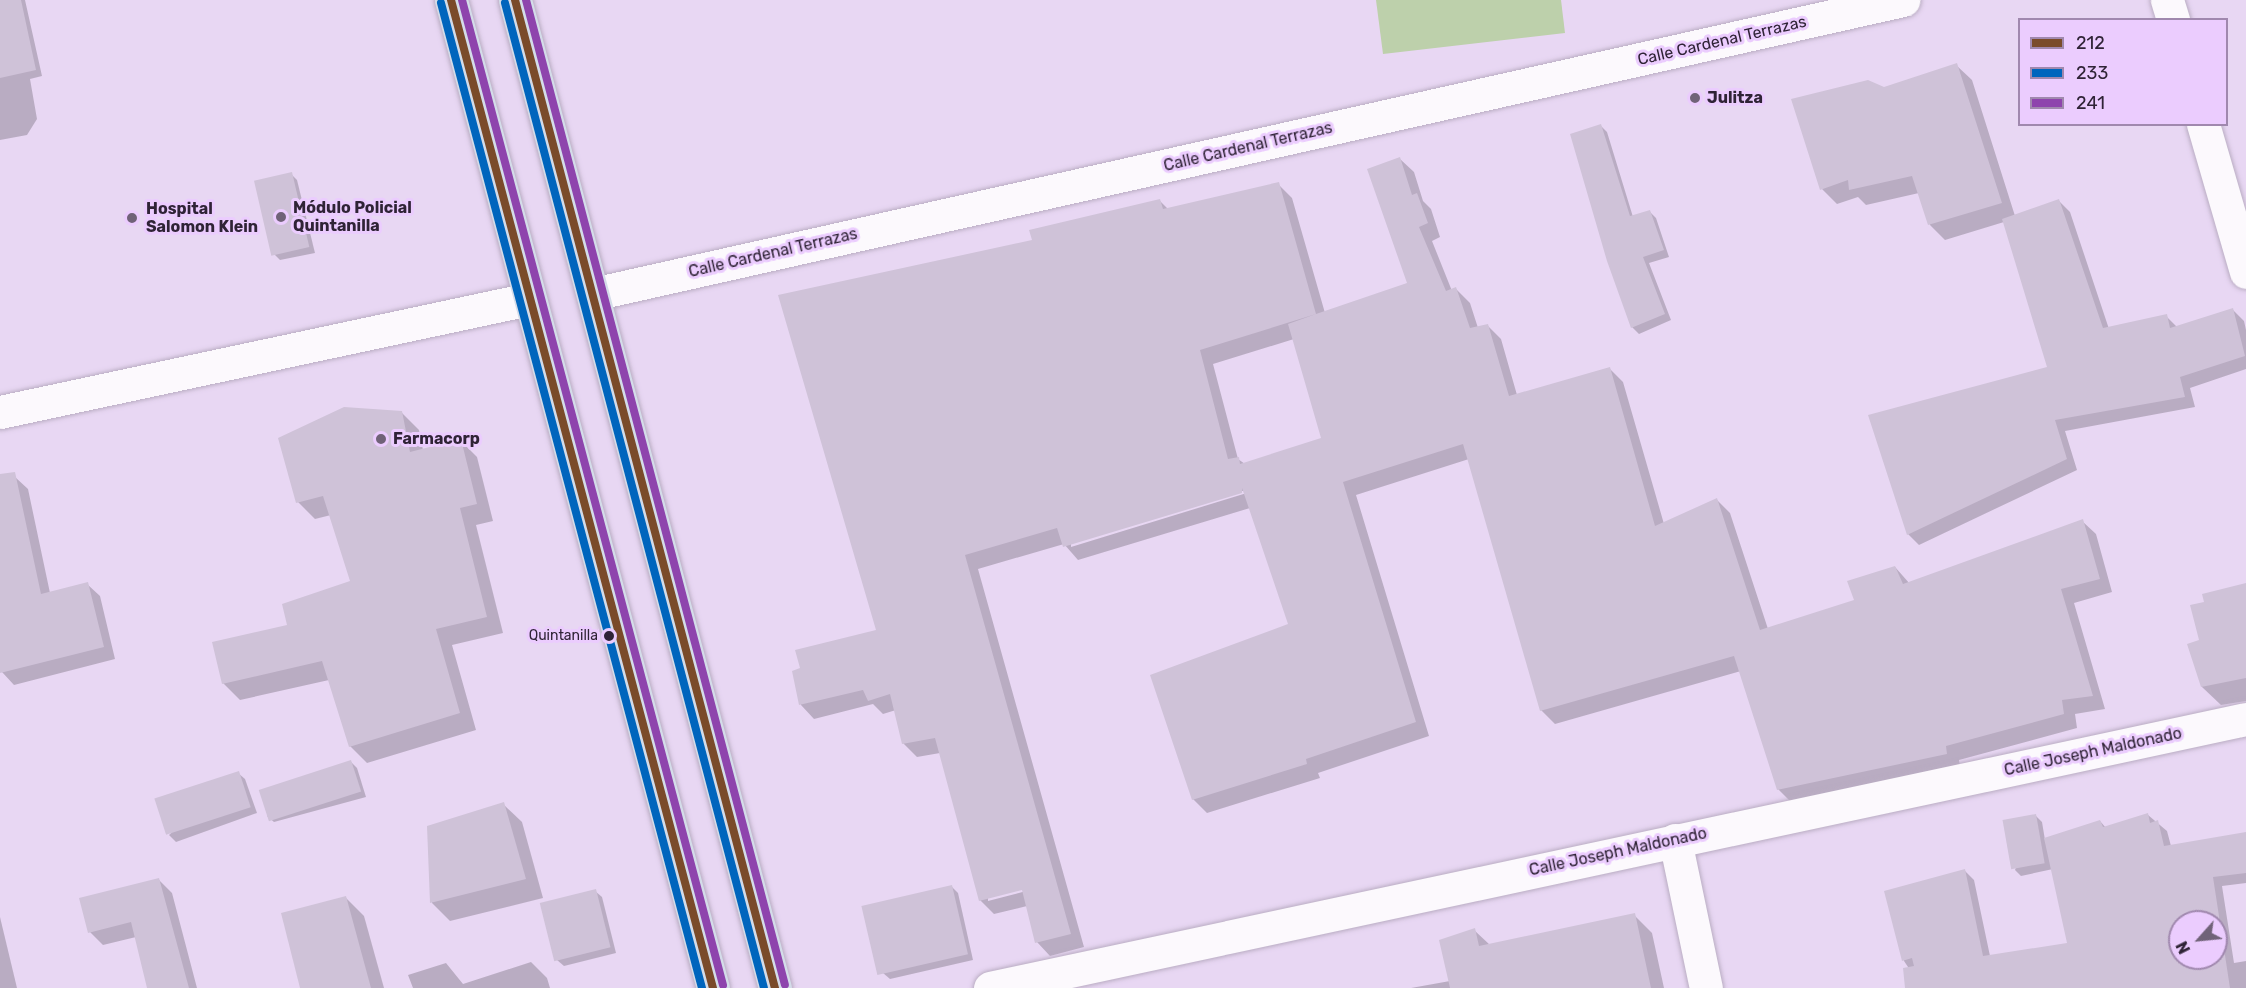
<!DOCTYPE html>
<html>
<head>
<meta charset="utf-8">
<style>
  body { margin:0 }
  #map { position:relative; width:2246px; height:988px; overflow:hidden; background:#e8d7f3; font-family:Rubik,sans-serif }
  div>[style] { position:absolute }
  .green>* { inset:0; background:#bdd0ab }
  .shadow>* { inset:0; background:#0003 }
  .building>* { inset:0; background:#cfc2d8; transform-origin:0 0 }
  .roads { filter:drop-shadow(0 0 2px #baadc3) drop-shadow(0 0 2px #baadc3) }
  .minor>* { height:33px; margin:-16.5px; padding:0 16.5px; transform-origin:16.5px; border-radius:16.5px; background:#fcf9fd }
  .trunk>* { height:33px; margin:-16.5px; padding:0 16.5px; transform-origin:16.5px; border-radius:16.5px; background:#d4dce9 }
  .bus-1>* { height:8px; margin:-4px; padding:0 4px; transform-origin:4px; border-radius:4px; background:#7a4b2a }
  .bus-2>* { height:8px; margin:-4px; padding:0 4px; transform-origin:4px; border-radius:4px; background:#0065bd }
  .bus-3>* { height:8px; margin:-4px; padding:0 4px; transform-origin:4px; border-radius:4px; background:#8e44ad }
  .dots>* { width:16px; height:16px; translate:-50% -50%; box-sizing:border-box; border:3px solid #ebccfe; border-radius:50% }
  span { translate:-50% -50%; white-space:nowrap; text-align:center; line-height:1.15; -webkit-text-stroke:6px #ebccfe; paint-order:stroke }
  .bus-label { font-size:14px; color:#2f2336 }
  .right { translate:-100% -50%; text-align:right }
  .street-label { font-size:16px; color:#2f2336 }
  .poi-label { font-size:16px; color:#2f2336; font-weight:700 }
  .left { translate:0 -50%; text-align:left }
  .legend { position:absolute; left:2018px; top:18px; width:210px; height:108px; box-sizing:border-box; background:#ebccfe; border:2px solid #a088ae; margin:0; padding:8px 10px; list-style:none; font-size:18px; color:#2f2336 }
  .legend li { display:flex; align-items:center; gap:12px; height:30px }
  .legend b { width:30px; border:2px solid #a088ae }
  .north { position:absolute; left:2168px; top:910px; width:60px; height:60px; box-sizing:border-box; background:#ebccfe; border:2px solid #a088ae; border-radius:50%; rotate:243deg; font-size:16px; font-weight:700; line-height:24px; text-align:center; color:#2f2336 }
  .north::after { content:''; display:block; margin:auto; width:21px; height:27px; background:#706278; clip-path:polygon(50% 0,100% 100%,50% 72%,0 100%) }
</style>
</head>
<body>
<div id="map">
  <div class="green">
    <div style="clip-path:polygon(1376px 0,1561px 0,1565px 33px,1383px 54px)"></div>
  </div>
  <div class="shadow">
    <div style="clip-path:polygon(0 0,25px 0,42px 76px,30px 79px,37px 119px,27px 135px,0 140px)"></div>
    <div style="clip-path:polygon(1956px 65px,1972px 80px,2015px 216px,2059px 201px,2070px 212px,2109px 329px,2166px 316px,2177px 327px,2233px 310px,2244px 321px,2246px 330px,2246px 369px,2190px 388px,2195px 407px,2065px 431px,2077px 470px,1919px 545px,1908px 534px,1870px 416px,2049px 368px,2004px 222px,1945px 240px,1930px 225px,1919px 193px,1866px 205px,1858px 197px,1837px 204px,1822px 189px,1884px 88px)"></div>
    <div style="clip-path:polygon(1601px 126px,1607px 132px,1633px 217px,1650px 212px,1656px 218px,1669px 257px,1649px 263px,1671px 320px,1639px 334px,1632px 327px)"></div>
    <div style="clip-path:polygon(evenodd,1400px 159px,1414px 172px,1423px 201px,1431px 209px,1440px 237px,1432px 241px,1452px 291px,1456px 289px,1470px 303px,1478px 328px,1487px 325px,1501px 339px,1517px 395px,1609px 368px,1623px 382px,1664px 524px,1717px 500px,1730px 513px,1768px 629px,1856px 601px,1895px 567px,1910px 584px,2082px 521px,2096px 534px,2112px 592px,2074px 603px,2105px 709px,2075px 714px,2077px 728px,1959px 760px,1960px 768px,1792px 803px,1778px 789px,1741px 671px,1555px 724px,1541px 710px,1469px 459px,1356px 495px,1429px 736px,1318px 773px,1320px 778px,1207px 813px,1193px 799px,1290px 625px,1250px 508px,1078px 560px,1064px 544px,978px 569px,1084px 947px,1050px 956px,1037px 942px,1027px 906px,994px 914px,980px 900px,940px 753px,917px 757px,903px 743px,896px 710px,883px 714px,873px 704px,814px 719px,801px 705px,794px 672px,878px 631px,1034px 241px,1160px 201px,1169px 210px,1278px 184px,1292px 198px,1325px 313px,1409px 284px,1400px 159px,1294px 339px,1323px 439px,1245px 464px,1238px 459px,1213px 364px,1294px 339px,1400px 159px,1249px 489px,1250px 492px,1071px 547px,1071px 543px,1249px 489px,1400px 159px,1029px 887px,1030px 890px,988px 901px,988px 897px,1029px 887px)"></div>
    <div style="clip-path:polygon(291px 174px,297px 180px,315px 253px,280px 260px,274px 254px)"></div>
    <div style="clip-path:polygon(402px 413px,419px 430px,423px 450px,460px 440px,477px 457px,493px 521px,476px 525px,503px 633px,452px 645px,476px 730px,367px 763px,350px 746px,329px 680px,240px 700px,223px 683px,289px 626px,351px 582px,331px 515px,315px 519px,298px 502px)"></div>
    <div style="clip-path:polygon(15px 477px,28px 489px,50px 593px,87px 584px,100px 596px,115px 659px,14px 685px,2px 672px,0 480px)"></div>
    <div style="clip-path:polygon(2246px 584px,2246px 701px,2221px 705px,2202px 687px,2201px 641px,2206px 603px)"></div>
    <div style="clip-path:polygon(351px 762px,357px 768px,366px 797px,274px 822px,267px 816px)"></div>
    <div style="clip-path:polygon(238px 773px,245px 779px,257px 813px,176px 842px,169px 835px)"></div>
    <div style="clip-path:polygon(503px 804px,522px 822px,543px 898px,450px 921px,432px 903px,429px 827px)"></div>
    <div style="clip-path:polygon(evenodd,2148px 815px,2167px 831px,2171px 846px,2246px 834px,2246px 883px,2222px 886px,2234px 963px,2246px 961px,2246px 988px,1922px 988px,1904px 961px,1886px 892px,1965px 871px,1974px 880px,1990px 956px,2069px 944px,2053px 869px,2021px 876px,2015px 870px,2036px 816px,2042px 822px,2045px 840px,2100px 821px,2106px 828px,2148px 815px,2180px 922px,2216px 922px,2216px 958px,2180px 958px,2180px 922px)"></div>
    <div style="clip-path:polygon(159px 880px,172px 893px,197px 988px,149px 988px,136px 937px,103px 945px,90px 932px)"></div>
    <div style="clip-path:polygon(952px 887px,958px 893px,973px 960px,890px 979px,883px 973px)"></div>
    <div style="clip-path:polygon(595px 891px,602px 897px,616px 953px,564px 966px,557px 960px)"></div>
    <div style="clip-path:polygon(346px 898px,364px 916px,384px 988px,302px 988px)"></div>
    <div style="clip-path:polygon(1634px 915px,1652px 933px,1664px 988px,1411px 988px,1450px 981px,1474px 930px,1490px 945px)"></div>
    <div style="clip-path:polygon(0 917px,17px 988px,0 988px)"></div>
    <div style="clip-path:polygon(531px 962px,547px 978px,550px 988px,413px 988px,408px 975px,446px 963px,463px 984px)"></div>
  </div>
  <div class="building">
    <div style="clip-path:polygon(0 0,21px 0,36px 70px,0 78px)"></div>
    <div style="clip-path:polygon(1957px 63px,2002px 203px,1928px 225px,1912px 176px,1849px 190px,1848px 180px,1820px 190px,1791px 99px,1868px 80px,1884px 87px)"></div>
    <div style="clip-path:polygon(1601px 124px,1630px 216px,1650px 210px,1664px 250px,1643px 257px,1665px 314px,1631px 328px,1607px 261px,1570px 134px)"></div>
    <div style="clip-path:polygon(evenodd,1400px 157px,1412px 195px,1417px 193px,1428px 223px,1419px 227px,1446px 291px,1456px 287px,1470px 328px,1488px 324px,1509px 396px,1610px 367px,1655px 526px,1717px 498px,1760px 630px,1854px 600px,1847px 581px,1895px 566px,1903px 584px,2083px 519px,2100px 579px,2061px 589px,2093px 696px,2062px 700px,2064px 714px,1946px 746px,1947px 754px,1777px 790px,1734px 656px,1540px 711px,1463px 444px,1343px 482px,1416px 722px,1306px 759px,1307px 764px,1192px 800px,1150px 675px,1288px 624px,1242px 488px,1242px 493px,1063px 547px,1057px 528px,965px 555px,1071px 934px,1035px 943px,1022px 890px,979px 901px,935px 738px,902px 744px,890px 694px,868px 701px,863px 690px,799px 705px,792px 671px,800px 668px,795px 650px,876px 630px,778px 295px,1032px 240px,1029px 230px,1160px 199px,1163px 209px,1279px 182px,1316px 314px,1407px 283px,1367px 169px,1400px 157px,1316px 314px,1288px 324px,1321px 438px,1240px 464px,1239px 457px,1228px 459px,1200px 350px,1316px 314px)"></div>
    <div style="left:292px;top:172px;width:77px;height:39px;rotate:77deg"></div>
    <div style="clip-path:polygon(2059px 199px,2103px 328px,2167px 314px,2170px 328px,2233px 308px,2245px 356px,2180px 377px,2185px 397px,2055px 420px,2067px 459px,1907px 535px,1868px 415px,2047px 367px,2002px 219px)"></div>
    <div style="clip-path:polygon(344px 407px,402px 411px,410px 452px,461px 439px,477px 504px,460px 508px,487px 617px,436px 629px,460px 713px,349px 747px,322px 661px,222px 684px,212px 642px,287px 625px,282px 604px,350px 581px,323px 496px,296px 503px,278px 438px)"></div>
    <div style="clip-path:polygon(15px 472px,41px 594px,88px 582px,104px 647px,0 673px,0 474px)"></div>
    <div style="clip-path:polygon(2246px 583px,2246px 678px,2201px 687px,2187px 644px,2199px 640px,2190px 605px,2204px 602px,2202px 594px)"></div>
    <div style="left:351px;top:760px;width:33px;height:97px;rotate:72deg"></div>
    <div style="left:239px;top:771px;width:38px;height:89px;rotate:72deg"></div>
    <div style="clip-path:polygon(504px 802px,526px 879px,430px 903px,427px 826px)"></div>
    <div style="clip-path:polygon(evenodd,2148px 813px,2150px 823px,2158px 820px,2164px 846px,2246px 832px,2246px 873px,2213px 877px,2230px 988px,1905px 988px,1903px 968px,1914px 966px,1912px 958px,1902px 961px,1884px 891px,1965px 869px,1983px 956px,2067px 943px,2044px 838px,2100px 820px,2103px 827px,2148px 813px,2180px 922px,2216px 922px,2216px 958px,2180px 958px,2180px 922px)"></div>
    <div style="left:2036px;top:814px;width:50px;height:34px;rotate:80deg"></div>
    <div style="clip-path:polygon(159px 878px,189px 988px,147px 988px,131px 922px,88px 933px,79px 898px)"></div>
    <div style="left:952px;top:885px;width:71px;height:93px;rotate:77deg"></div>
    <div style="left:596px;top:889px;width:60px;height:58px;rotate:76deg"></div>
    <div style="clip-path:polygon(346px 896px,371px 988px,300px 988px,281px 913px)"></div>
    <div style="clip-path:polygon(1635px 913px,1651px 988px,1450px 988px,1439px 940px,1475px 928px,1479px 946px)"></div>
  </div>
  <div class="roads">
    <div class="minor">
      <div style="left:2167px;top:0;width:21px;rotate:73deg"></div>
      <div style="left:2203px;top:124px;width:154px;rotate:73.8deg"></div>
      <div style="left:593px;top:294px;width:1343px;rotate:-12.65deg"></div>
      <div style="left:0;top:412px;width:541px;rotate:-12.06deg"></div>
      <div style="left:1675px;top:840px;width:151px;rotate:78.2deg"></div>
      <div style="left:990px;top:988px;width:1284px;rotate:-12.09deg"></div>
    </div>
    <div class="trunk">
      <div style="left:451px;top:0;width:1022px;rotate:75.15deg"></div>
      <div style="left:515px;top:0;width:1022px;rotate:75.26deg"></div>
    </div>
  </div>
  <div class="bus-1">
    <div style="left:451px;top:0;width:1022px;rotate:75.15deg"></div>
    <div style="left:515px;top:0;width:1022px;rotate:75.26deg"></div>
  </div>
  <div class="bus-2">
    <div style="left:441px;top:3px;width:1019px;rotate:75.16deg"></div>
    <div style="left:505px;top:3px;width:1018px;rotate:75.27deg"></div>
  </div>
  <div class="bus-3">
    <div style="left:462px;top:0;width:1019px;rotate:75.16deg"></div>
    <div style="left:526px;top:0;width:1018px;rotate:75.27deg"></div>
  </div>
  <div class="dots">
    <div style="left:1695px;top:98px;background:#706278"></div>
    <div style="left:281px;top:217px;background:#706278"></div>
    <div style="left:132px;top:218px;background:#706278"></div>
    <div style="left:381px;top:439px;background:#706278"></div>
    <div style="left:609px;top:636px;background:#2f2336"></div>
  </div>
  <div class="bus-label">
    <span class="right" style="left:598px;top:636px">Quintanilla</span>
  </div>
  <div class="street-label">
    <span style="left:1722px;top:41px;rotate:-13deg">Calle Cardenal Terrazas</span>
    <span style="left:1248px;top:147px;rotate:-13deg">Calle Cardenal Terrazas</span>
    <span style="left:773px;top:253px;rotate:-13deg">Calle Cardenal Terrazas</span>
    <span style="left:2093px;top:752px;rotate:-12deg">Calle Joseph Maldonado</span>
    <span style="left:1618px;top:852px;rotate:-12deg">Calle Joseph Maldonado</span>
  </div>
  <div class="poi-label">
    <span class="left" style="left:1707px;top:98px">Julitza</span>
    <span class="left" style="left:293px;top:217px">Módulo Policial<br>Quintanilla</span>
    <span class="left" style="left:146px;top:218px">Hospital<br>Salomon Klein</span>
    <span class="left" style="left:393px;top:439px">Farmacorp</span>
  </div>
  <ul class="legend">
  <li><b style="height:8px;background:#7a4b2a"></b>212</li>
  <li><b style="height:8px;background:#0065bd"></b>233</li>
  <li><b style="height:8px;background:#8e44ad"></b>241</li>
  </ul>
  <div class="north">N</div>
</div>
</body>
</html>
